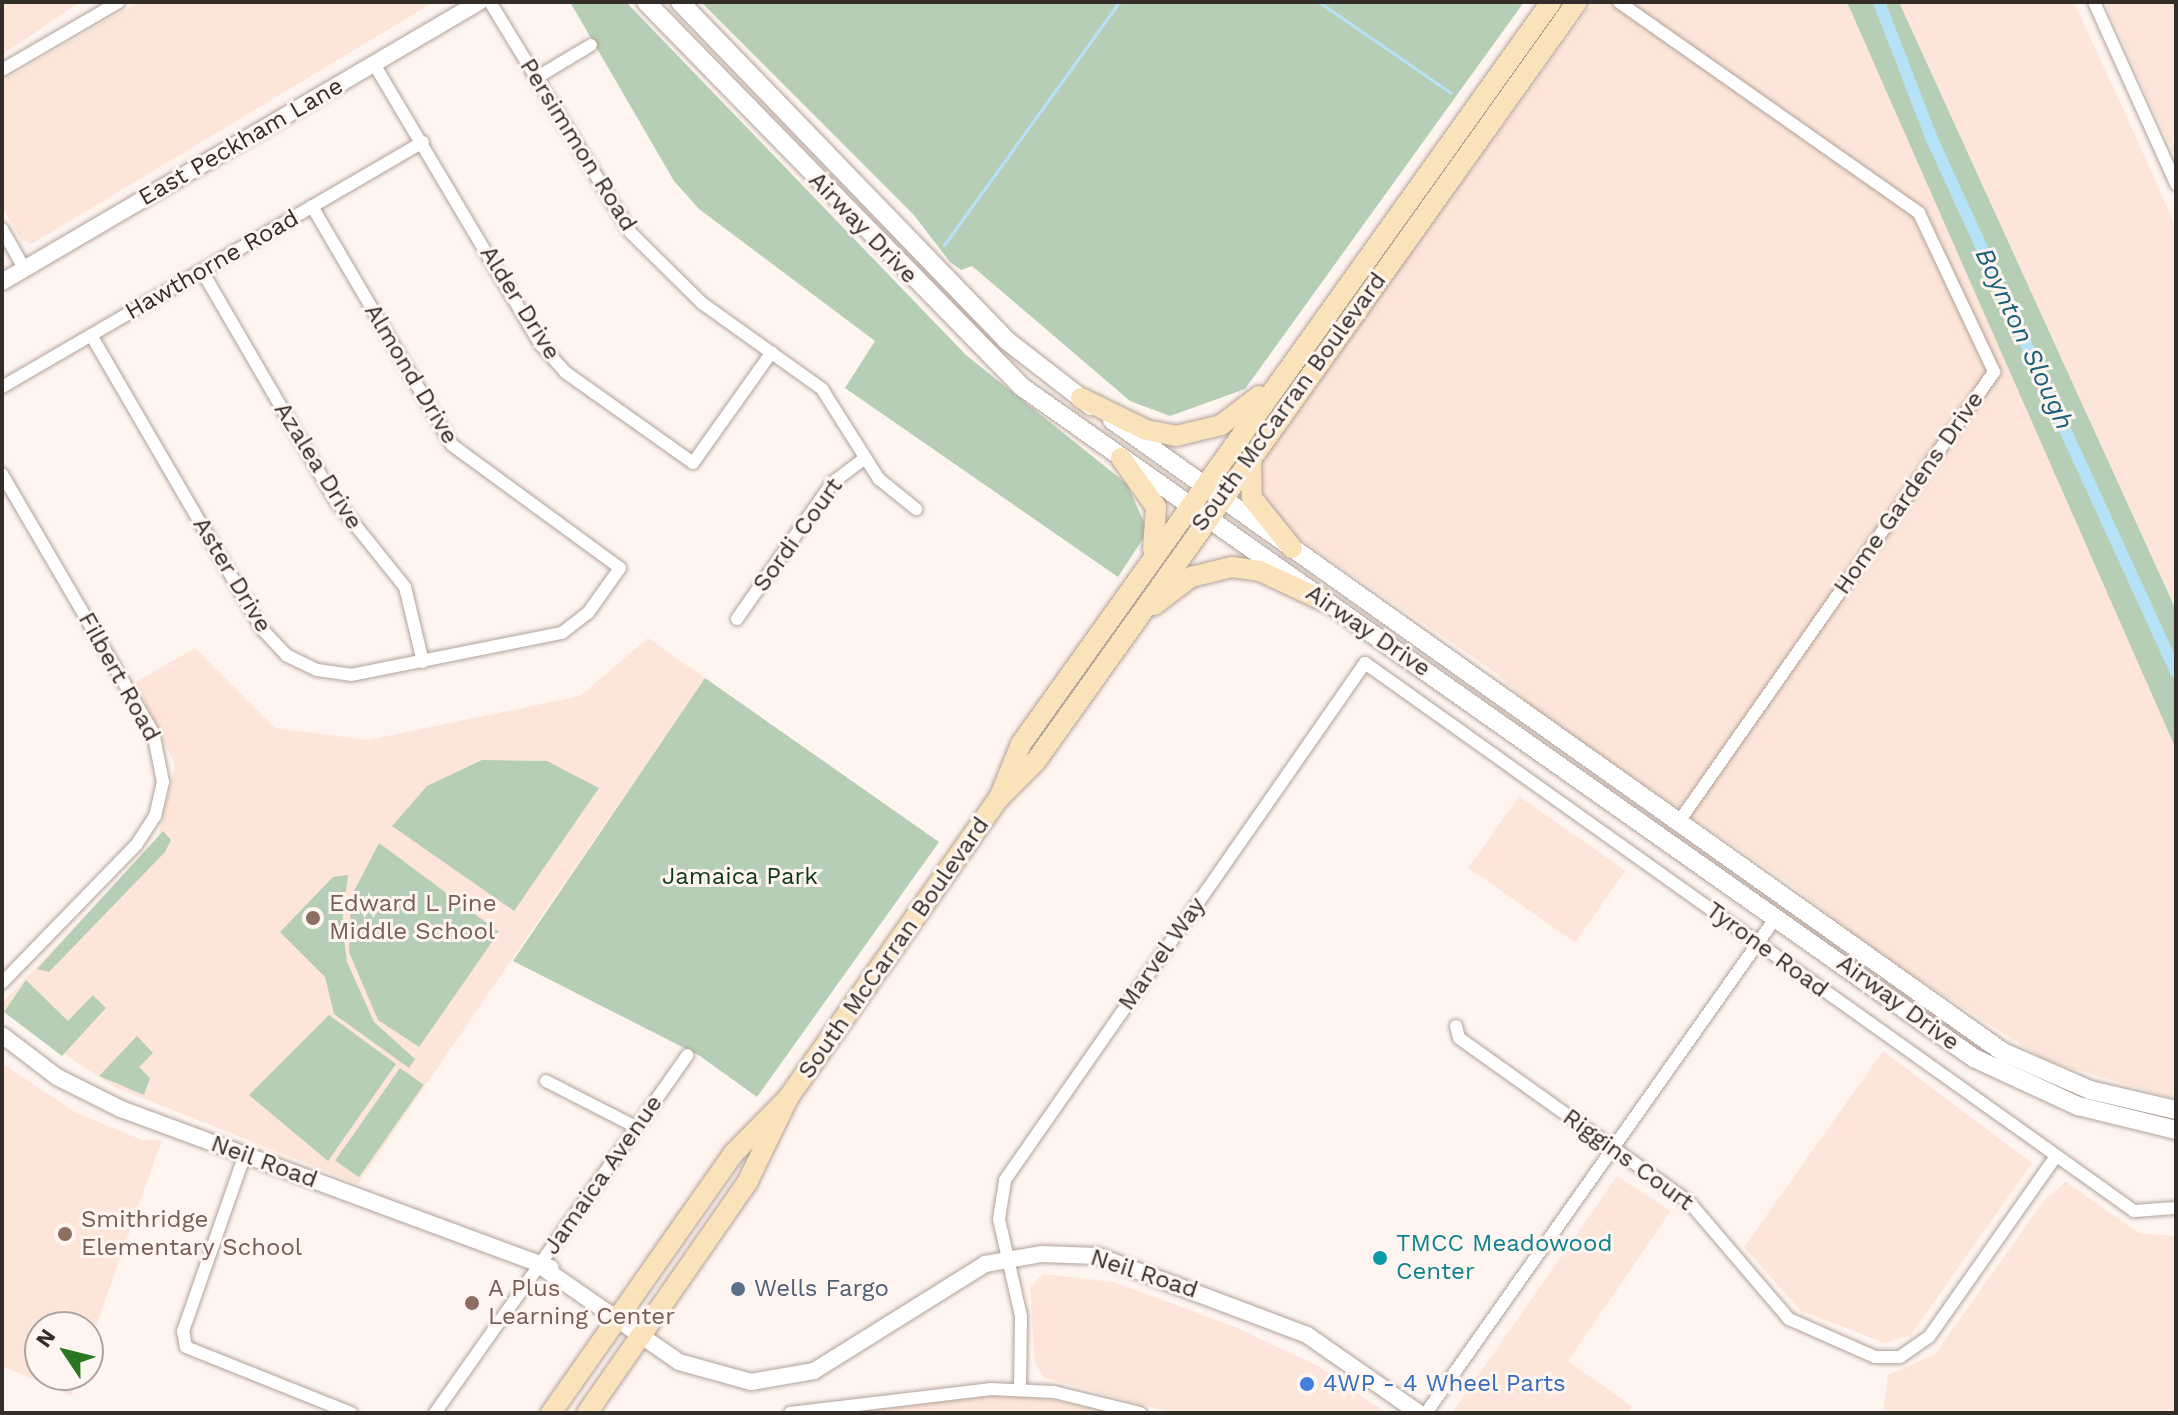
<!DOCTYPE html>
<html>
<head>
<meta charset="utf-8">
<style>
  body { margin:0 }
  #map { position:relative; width:2178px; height:1415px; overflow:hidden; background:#fff5f0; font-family:"Work Sans",sans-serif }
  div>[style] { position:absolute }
  .built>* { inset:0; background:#fde6d9; transform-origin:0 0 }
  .green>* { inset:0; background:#b6ceb6; transform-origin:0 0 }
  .stream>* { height:3px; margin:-1.5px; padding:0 1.5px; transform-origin:1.5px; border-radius:1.5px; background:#b6e2f8 }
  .canal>* { height:12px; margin:-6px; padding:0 6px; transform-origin:6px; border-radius:6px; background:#b6e2f8 }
  .roads { filter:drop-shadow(0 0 2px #b1a299) drop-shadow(0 0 2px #b1a299) }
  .minor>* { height:12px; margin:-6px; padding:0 6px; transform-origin:6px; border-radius:6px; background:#fff }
  .tertiary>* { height:16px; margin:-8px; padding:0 8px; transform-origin:8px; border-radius:8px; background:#fff }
  .secondary>* { height:18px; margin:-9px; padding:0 9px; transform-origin:9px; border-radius:9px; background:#fff }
  .primary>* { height:20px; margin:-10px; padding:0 10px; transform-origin:10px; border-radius:10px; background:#fae3ba }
  .dots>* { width:22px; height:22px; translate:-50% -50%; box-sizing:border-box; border:4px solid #fff5f0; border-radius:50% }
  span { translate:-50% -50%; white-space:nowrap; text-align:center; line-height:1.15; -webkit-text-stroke:6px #fff5f0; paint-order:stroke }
  .street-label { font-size:24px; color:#332d29 }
  .park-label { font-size:24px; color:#0d3813 }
  .education-label { font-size:24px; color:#785e54 }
  .left { translate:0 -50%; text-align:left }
  .culture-label { font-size:24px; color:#0d838f }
  .service-label { font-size:24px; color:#4e5e75 }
  .shop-label { font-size:24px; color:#366cbe }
  .water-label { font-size:26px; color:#1a5f7a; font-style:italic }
  .frame { position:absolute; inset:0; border:4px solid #332d29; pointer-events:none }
  .north { position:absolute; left:24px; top:1311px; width:80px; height:80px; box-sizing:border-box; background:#fff5f0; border:2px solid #ada5a0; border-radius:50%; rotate:305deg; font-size:22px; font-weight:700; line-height:32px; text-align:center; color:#332d29 }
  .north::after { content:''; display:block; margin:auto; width:28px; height:36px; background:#287822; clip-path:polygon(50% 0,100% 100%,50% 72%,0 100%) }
</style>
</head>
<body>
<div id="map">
  <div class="built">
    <div style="clip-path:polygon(2px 2px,76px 2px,77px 4px,2px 55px)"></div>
    <div style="clip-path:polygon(138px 2px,434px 2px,32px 244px,21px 240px,2px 207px,2px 81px)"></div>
    <div style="clip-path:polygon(1593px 2px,1855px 2px,2176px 713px,2176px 1099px,2046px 1061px,1875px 951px,1787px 882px,1537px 712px,1496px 673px,1298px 538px,1266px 501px,1258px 469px,1265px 454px)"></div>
    <div style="clip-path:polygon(1899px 2px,2074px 2px,2130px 124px,2176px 227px,2176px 610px)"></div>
    <div style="clip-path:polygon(2105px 2px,2176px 2px,2176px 158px,2148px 98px)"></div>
    <div style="clip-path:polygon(648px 638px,705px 678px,358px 1184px,112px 1086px,3px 1012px,4px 1001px,158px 838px,175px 765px,136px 682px,195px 648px,275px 728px,368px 740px,580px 696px)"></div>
    <div style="left:1519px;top:796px;width:130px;height:88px;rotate:35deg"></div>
    <div style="clip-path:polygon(1883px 1051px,2032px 1163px,1911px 1335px,1885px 1343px,1801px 1311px,1744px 1247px)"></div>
    <div style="clip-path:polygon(2px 1063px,75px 1112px,142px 1140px,162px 1140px,88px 1349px,88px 1327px,40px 1327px,40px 1375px,79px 1375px,71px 1396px,2px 1366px)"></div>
    <div style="clip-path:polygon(1617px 1176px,1671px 1211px,1568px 1361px,1632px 1406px,1627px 1413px,1452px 1413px)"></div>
    <div style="clip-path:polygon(2066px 1182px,2139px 1233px,2176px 1236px,2176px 1413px,1883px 1413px,1888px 1375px,1935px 1354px,2045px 1199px)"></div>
    <div style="clip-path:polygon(1043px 1274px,1114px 1282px,1235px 1327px,1316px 1365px,1387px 1413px,1173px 1413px,1045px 1378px,1035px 1364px,1030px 1287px)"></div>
    <div style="clip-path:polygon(1017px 1394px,1131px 1413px,819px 1413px,949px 1395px)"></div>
  </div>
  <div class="green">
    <div style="clip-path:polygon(570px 2px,626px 2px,966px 355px,1127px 484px,1148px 531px,1118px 577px,845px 388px,875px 341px,699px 209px,674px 181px)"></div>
    <div style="clip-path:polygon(701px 2px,1524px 2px,1245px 389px,1170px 416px,1130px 401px,972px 266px,961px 270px,950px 262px,913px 214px)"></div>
    <div style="clip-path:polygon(1847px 2px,1899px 2px,2176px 610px,2176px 749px)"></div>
    <div style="clip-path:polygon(705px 678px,939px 842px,757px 1097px,700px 1056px,513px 961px)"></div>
    <div style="clip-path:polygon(482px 760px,547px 761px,599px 788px,514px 911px,392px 826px,427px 786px)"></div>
    <div style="clip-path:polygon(163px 831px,171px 840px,165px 852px,49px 972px,37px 969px)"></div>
    <div style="clip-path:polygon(379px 843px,499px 932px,419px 1047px,378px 1020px,349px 952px,351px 897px)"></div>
    <div style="clip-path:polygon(348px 875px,342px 925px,347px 962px,374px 1022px,415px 1059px,409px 1068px,334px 1014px,325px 977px,280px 932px,333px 877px)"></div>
    <div style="clip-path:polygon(26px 980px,68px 1021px,93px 995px,106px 1008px,62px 1056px,4px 1012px)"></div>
    <div style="clip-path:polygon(329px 1015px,396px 1064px,328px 1161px,249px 1095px)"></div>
    <div style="clip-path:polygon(137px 1036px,153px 1053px,139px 1067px,150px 1078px,144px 1095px,99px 1076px)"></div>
    <div style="left:400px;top:1068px;width:29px;height:113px;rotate:35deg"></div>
  </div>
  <div class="stream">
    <div style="left:1319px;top:2px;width:160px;rotate:34.6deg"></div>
    <div style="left:944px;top:245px;width:299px;rotate:-54.2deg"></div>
  </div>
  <div class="canal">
    <div style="left:1879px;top:2px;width:145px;rotate:68.9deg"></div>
    <div style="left:1931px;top:137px;width:588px;rotate:65.39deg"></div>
  </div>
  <div class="roads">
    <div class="minor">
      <div style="left:490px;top:2px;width:271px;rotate:58.6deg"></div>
      <div style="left:631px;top:233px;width:100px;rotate:44.6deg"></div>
      <div style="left:702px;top:303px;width:148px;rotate:35.6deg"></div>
      <div style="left:822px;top:389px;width:107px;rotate:57.7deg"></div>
      <div style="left:879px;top:479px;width:48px;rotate:39deg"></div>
      <div style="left:1619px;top:2px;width:367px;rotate:35.1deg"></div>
      <div style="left:1919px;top:213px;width:176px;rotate:64.7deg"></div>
      <div style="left:1994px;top:372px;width:551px;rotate:125.02deg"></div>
      <div style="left:2094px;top:2px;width:200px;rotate:65.7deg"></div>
      <div style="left:374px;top:64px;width:327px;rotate:59.3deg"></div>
      <div style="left:541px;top:345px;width:36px;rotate:48deg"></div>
      <div style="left:565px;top:372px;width:157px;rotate:35.4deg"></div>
      <div style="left:693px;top:463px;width:136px;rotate:-54.6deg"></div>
      <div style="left:2px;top:70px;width:135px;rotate:-30.2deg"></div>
      <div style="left:536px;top:78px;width:64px;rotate:-31deg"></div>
      <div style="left:2px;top:229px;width:45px;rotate:60.6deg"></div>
      <div style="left:202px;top:271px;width:266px;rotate:59.8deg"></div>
      <div style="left:336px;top:501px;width:110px;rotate:51.3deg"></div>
      <div style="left:405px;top:587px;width:77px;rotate:76.5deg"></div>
      <div style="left:91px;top:335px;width:341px;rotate:59.8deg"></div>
      <div style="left:263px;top:630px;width:34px;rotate:47deg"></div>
      <div style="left:286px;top:655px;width:34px;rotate:26deg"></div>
      <div style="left:317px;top:670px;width:34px;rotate:8deg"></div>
      <div style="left:351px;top:675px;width:215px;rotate:-11.3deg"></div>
      <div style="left:562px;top:633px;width:33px;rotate:-38deg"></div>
      <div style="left:588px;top:613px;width:55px;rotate:-54.6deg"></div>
      <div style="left:620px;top:568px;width:208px;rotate:-143.8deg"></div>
      <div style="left:452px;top:445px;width:277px;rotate:-120.4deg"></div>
      <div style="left:2px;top:387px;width:487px;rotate:-30.2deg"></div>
      <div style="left:2px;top:474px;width:299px;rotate:59.7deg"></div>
      <div style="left:153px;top:732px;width:51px;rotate:78.7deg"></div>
      <div style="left:163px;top:782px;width:35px;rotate:103deg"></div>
      <div style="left:155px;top:816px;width:33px;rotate:123deg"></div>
      <div style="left:137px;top:844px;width:194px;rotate:134.2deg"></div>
      <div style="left:737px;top:619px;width:166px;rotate:-55.1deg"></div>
      <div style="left:832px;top:483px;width:41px;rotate:-37.1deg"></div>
      <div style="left:1456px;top:1026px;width:12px;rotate:76deg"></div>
      <div style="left:1459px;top:1038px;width:282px;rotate:35.5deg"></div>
      <div style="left:1689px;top:1202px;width:154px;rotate:49.5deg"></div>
      <div style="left:1789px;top:1319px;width:94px;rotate:23.8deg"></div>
      <div style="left:1875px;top:1357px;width:25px"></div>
      <div style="left:1900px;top:1357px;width:35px;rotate:-35deg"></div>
      <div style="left:1929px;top:1337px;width:221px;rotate:-54.9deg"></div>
      <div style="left:546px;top:1081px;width:101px;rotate:27.1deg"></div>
      <div style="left:245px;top:1154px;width:188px;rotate:109.3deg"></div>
      <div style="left:183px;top:1331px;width:16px;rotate:79deg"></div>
      <div style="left:186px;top:1347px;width:178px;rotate:21.8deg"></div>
      <div style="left:1020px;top:1389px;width:73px;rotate:-89.2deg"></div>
      <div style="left:1021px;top:1316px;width:99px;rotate:-102.8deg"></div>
      <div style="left:999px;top:1219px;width:39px;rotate:-81deg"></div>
      <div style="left:1005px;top:1180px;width:630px;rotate:-55.15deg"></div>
      <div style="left:1365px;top:663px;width:944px;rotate:35.47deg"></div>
      <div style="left:2134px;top:1211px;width:42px;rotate:-4.1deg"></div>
      <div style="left:435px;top:1413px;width:438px;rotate:-54.8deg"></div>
      <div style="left:790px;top:1413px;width:201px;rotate:-6.8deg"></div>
      <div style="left:990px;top:1389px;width:64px;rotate:2.7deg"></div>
      <div style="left:1054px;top:1392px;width:89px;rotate:13.7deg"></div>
      <div style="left:1426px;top:1413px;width:608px;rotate:-54.77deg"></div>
    </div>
    <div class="tertiary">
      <div style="left:2px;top:282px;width:553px;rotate:-30.41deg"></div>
      <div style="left:2px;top:1035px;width:69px;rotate:37.4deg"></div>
      <div style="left:57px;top:1077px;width:72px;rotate:26.6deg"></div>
      <div style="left:121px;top:1109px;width:458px;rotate:20.3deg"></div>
      <div style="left:539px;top:1265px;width:170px;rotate:34.7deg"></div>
      <div style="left:679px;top:1362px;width:75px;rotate:15.5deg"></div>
      <div style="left:751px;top:1382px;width:64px;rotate:-9.9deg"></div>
      <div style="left:814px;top:1371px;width:202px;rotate:-32deg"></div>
      <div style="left:985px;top:1264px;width:57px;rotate:-10.1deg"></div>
      <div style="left:1041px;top:1254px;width:57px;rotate:2deg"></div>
      <div style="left:1098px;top:1256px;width:223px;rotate:20.7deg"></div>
      <div style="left:1307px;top:1335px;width:136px;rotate:34.9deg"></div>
    </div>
    <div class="secondary">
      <div style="left:646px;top:2px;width:538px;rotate:45.68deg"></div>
      <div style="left:1022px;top:387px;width:1165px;rotate:35.18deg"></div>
      <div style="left:1974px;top:1058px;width:115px;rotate:24.8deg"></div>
      <div style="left:2078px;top:1106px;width:101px;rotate:13.8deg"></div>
      <div style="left:680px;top:2px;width:470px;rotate:46deg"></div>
      <div style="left:1006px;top:340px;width:108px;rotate:37.8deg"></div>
      <div style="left:1112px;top:420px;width:1092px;rotate:35.35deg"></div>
      <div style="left:2003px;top:1052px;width:95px;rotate:23.6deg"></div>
      <div style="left:2090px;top:1090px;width:88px;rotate:13.1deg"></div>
    </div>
    <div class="primary">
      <div style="left:1081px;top:398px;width:72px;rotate:26.2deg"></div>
      <div style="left:1146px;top:430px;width:31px;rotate:11deg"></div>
      <div style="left:1176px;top:436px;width:46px;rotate:-13.7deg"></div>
      <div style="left:1221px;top:425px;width:48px;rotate:-37.3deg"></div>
      <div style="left:1121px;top:458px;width:60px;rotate:54.5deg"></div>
      <div style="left:1156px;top:507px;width:42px;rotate:94.1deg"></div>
      <div style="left:1251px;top:459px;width:39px;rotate:89deg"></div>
      <div style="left:1252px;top:498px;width:64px;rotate:51.3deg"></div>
      <div style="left:1154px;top:605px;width:46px;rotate:-37.1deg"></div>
      <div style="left:1191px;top:577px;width:42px;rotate:-13.7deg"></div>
      <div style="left:1232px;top:567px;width:28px;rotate:8deg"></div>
      <div style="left:1260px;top:571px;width:71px;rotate:25.1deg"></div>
      <div style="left:999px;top:798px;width:58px;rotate:-67.8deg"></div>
      <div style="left:1021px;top:744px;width:912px;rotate:-54.46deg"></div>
      <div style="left:551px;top:1413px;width:317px;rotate:-54.9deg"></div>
      <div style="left:733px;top:1154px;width:78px;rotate:-45.5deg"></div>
      <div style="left:788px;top:1098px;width:367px;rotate:-54.9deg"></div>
      <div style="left:999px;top:798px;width:52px;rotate:-45deg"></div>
      <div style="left:1036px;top:761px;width:932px;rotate:-54.52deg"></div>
      <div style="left:587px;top:1413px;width:280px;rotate:-55.2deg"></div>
      <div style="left:747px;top:1183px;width:94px;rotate:-64.2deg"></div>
    </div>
  </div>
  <div class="dots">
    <div style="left:313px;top:918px;background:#8d6e63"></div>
    <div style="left:65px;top:1234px;background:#8d6e63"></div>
    <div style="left:1380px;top:1258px;background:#0f9aa8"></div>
    <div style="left:738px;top:1289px;background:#5c6f8a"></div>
    <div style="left:472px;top:1303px;background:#8d6e63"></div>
    <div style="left:1307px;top:1384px;background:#3f7fe0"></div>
  </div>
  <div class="street-label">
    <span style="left:241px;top:142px;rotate:-30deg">East Peckham Lane</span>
    <span style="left:578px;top:145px;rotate:58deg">Persimmon Road</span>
    <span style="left:863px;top:228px;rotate:46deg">Airway Drive</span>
    <span style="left:212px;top:265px;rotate:-30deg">Hawthorne Road</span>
    <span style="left:520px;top:303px;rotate:58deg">Alder Drive</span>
    <span style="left:411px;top:374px;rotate:59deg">Almond Drive</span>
    <span style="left:1289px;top:402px;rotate:-54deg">South McCarran Boulevard</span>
    <span style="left:318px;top:466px;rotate:58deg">Azalea Drive</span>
    <span style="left:1909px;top:493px;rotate:-55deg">Home Gardens Drive</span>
    <span style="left:798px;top:535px;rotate:-54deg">Sordi Court</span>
    <span style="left:232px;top:575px;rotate:59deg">Aster Drive</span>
    <span style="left:1368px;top:631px;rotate:34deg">Airway Drive</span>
    <span style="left:119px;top:677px;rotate:61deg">Filbert Road</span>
    <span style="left:894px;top:948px;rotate:-55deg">South McCarran Boulevard</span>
    <span style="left:1767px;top:950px;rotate:36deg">Tyrone Road</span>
    <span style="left:1162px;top:954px;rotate:-55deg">Marvel Way</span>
    <span style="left:1898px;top:1003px;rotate:36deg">Airway Drive</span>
    <span style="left:1628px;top:1160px;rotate:36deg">Riggins Court</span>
    <span style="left:264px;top:1162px;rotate:20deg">Neil Road</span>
    <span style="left:603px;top:1175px;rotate:-55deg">Jamaica Avenue</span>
    <span style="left:1144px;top:1274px;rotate:18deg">Neil Road</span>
  </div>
  <div class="park-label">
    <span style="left:740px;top:877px">Jamaica Park</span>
  </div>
  <div class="education-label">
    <span class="left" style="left:329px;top:918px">Edward L Pine<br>Middle School</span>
    <span class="left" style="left:81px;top:1234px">Smithridge<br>Elementary School</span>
    <span class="left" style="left:488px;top:1303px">A Plus<br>Learning Center</span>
  </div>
  <div class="culture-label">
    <span class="left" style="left:1396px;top:1258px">TMCC Meadowood<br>Center</span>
  </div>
  <div class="service-label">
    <span class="left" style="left:754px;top:1289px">Wells Fargo</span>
  </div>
  <div class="shop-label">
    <span class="left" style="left:1323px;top:1384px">4WP - 4 Wheel Parts</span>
  </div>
  <div class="water-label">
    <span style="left:2024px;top:339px;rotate:65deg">Boynton Slough</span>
  </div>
  <div class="frame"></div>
  <div class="north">N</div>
</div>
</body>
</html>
